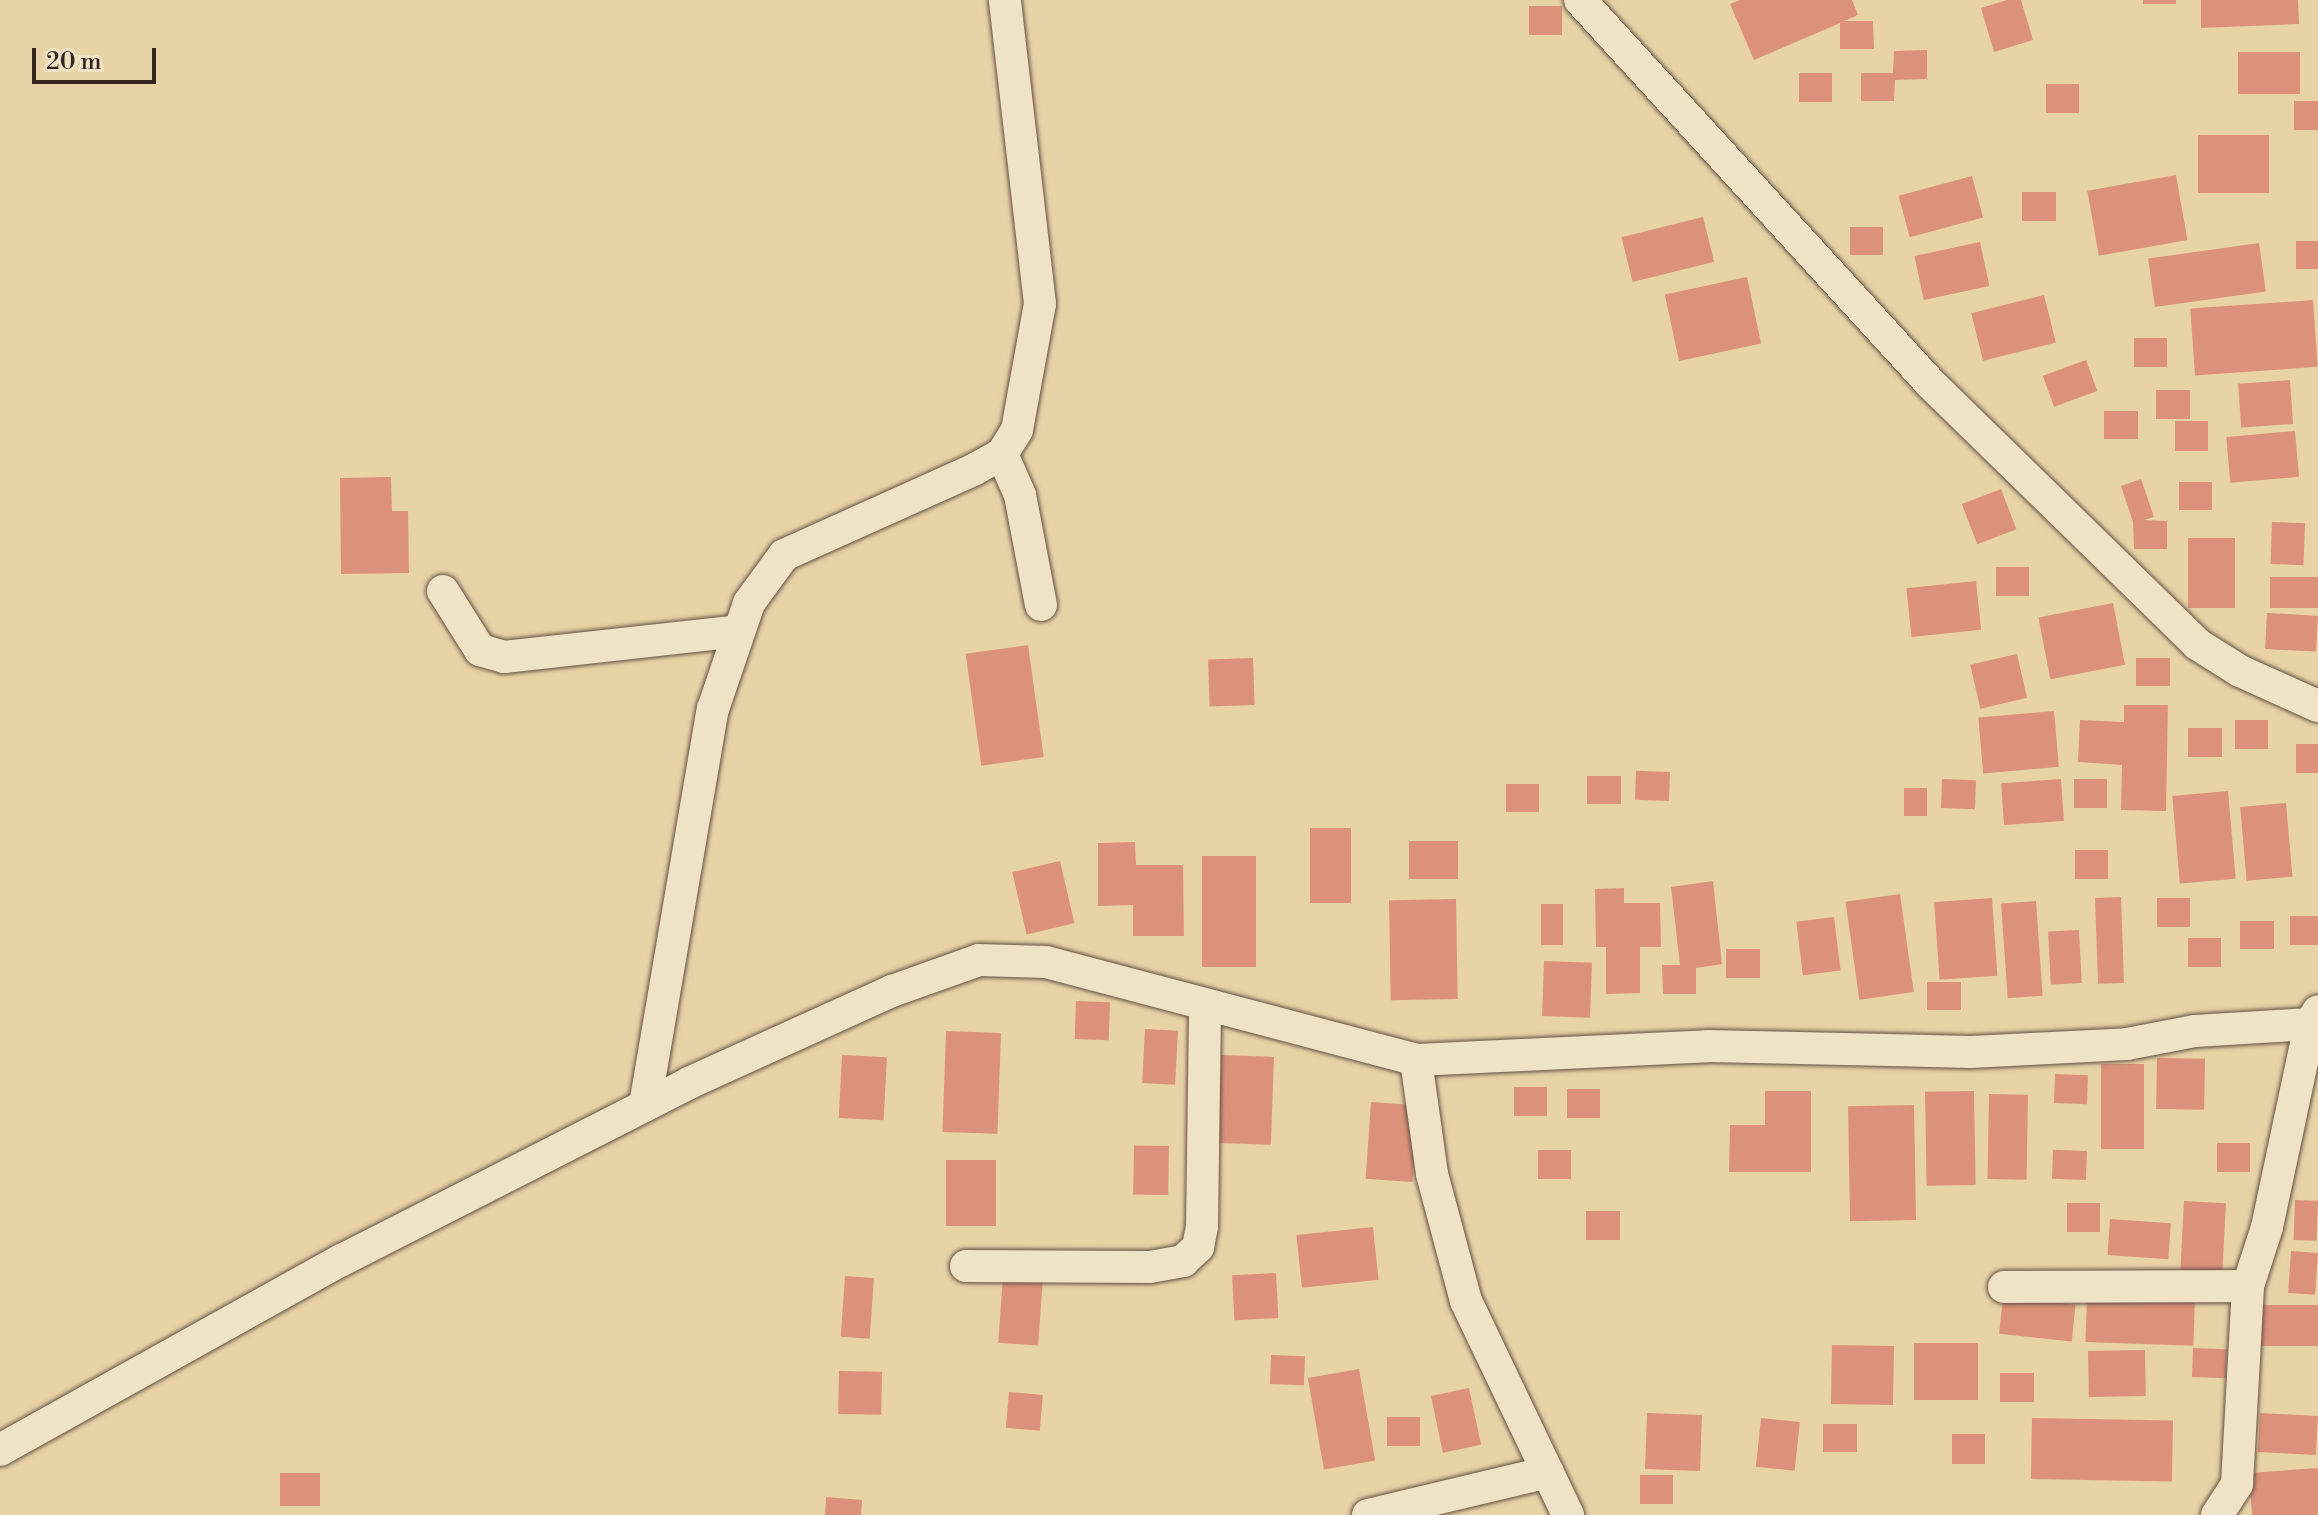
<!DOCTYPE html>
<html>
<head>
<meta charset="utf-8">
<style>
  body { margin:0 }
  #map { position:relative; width:2318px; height:1515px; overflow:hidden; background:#e8d3a6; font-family:"Libre Bodoni",serif }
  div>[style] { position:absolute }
  .building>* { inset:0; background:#dc927a; transform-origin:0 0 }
  .roads { filter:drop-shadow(0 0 2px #615042) drop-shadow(0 0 2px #615042) }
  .street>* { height:32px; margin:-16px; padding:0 16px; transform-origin:16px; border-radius:16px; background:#f0e2c5 }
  span { translate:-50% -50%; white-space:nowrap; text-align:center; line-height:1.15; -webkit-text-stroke:6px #f0e2c5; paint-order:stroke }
  .scale { position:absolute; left:32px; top:48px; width:124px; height:36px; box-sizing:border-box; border:4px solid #342520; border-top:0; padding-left:10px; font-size:24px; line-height:28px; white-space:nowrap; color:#342520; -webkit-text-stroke:6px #f0e2c5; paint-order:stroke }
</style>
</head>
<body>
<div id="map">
  <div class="building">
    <div style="clip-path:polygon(1740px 0,1852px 0,1858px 15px,1844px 21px,1873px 21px,1874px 49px,1840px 49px,1840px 23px,1754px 60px,1730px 4px)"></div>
    <div style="clip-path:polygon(2007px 0,2021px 0,2033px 40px,1994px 52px,1981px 8px)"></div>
    <div style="left:2143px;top:0;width:33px;height:4px"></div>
    <div style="clip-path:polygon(2201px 0,2298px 0,2299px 24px,2201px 28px)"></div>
    <div style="left:1529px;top:6px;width:33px;height:29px"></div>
    <div style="clip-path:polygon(1927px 50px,1927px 79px,1895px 80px,1894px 101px,1861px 101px,1861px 73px,1893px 73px,1894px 51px)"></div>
    <div style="left:2238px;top:52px;width:62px;height:42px"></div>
    <div style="left:1799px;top:73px;width:33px;height:29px"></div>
    <div style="left:2046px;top:84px;width:33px;height:29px"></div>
    <div style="left:2294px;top:101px;width:24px;height:29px"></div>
    <div style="left:2198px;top:135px;width:71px;height:58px"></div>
    <div style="left:2176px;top:175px;width:66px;height:90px;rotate:80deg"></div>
    <div style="left:1972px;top:176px;width:43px;height:76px;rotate:75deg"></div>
    <div style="left:2022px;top:192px;width:34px;height:29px"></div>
    <div style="left:1703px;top:217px;width:46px;height:84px;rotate:76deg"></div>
    <div style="left:1850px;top:227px;width:33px;height:28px"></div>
    <div style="left:2296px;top:241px;width:22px;height:28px"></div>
    <div style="left:1980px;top:242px;width:45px;height:67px;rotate:78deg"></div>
    <div style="left:2259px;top:243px;width:49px;height:112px;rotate:82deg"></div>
    <div style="left:1747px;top:277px;width:68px;height:84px;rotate:78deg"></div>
    <div style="left:2044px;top:295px;width:49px;height:75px;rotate:76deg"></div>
    <div style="left:2313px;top:300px;width:67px;height:123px;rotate:86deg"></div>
    <div style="left:2134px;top:338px;width:33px;height:29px"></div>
    <div style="left:2086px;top:360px;width:33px;height:46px;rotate:70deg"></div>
    <div style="left:2290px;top:380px;width:44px;height:52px;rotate:86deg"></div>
    <div style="left:2156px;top:390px;width:34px;height:29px"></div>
    <div style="left:2104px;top:411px;width:34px;height:28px"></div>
    <div style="left:2175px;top:421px;width:33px;height:30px"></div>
    <div style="left:2295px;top:431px;width:46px;height:69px;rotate:85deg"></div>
    <div style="clip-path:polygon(391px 477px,392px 511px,408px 511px,409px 573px,341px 574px,340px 478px)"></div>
    <div style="clip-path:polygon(2141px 479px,2154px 517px,2144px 520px,2167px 521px,2167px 549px,2134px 549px,2133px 522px,2121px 486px)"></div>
    <div style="left:2179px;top:482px;width:33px;height:28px"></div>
    <div style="left:2001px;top:489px;width:43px;height:42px;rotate:69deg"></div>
    <div style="left:2272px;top:522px;width:33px;height:42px;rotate:2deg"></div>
    <div style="left:2188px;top:538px;width:47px;height:70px"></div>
    <div style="left:1996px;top:567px;width:33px;height:29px"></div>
    <div style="left:2270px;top:577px;width:48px;height:31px"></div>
    <div style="left:1976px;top:581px;width:49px;height:70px;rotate:84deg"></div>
    <div style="left:2113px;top:603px;width:63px;height:76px;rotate:79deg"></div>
    <div style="left:2267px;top:613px;width:51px;height:36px;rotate:3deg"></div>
    <div style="left:1028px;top:645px;width:113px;height:63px;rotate:82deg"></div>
    <div style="left:2017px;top:654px;width:45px;height:48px;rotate:77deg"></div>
    <div style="left:1253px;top:658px;width:47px;height:45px;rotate:88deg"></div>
    <div style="left:2136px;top:658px;width:34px;height:28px"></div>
    <div style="clip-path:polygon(2124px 705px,2168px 705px,2166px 811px,2121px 810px,2122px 765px,2078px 762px,2080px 720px,2124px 722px)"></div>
    <div style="left:2054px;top:711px;width:56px;height:76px;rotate:85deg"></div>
    <div style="left:2235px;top:720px;width:33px;height:29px"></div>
    <div style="left:2188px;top:728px;width:34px;height:29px"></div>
    <div style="left:2296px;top:744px;width:22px;height:29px"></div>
    <div style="left:1670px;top:772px;width:29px;height:34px;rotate:92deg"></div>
    <div style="left:1587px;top:776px;width:34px;height:28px"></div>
    <div style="left:1942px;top:779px;width:34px;height:29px;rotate:2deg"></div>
    <div style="left:2061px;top:779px;width:42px;height:60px;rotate:86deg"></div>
    <div style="left:2074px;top:779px;width:33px;height:29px"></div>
    <div style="left:1506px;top:784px;width:33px;height:28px"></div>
    <div style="left:1904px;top:788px;width:23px;height:28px"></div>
    <div style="left:2228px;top:791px;width:88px;height:56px;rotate:85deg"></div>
    <div style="left:2286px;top:803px;width:74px;height:46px;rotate:85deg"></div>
    <div style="left:1310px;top:828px;width:41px;height:75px"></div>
    <div style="left:1409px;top:841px;width:49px;height:38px"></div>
    <div style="clip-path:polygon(1135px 842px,1136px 865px,1183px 865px,1184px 936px,1133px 936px,1133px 905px,1098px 906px,1098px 843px)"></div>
    <div style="left:2075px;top:850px;width:33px;height:29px"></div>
    <div style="left:1202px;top:856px;width:54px;height:111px"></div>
    <div style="left:1060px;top:861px;width:64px;height:49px;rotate:77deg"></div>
    <div style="clip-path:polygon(1713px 881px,1722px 964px,1696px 968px,1696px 994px,1663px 994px,1662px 965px,1680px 965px,1671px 887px)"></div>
    <div style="clip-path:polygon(1624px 888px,1624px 903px,1660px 903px,1661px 947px,1640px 947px,1640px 993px,1606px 994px,1606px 947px,1596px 947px,1595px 889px)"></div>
    <div style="left:1900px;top:894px;width:99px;height:55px;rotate:82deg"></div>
    <div style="left:2121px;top:897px;width:86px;height:26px;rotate:88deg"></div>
    <div style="left:1992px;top:898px;width:78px;height:58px;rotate:86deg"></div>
    <div style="left:2157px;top:898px;width:33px;height:29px"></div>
    <div style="left:1456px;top:899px;width:100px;height:67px;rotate:89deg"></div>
    <div style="left:2036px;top:901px;width:95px;height:35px;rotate:86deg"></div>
    <div style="left:1541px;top:904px;width:22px;height:41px"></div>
    <div style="left:2318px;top:916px;width:29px;height:28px;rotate:90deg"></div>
    <div style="left:1834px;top:917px;width:54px;height:38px;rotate:83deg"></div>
    <div style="left:2240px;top:921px;width:34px;height:28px"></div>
    <div style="left:2079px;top:930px;width:53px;height:31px;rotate:87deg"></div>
    <div style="left:2221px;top:938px;width:29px;height:33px;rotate:90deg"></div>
    <div style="left:1726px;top:949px;width:34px;height:29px"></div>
    <div style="left:1544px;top:961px;width:48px;height:55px;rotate:2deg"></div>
    <div style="left:1927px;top:982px;width:34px;height:28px"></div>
    <div style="left:1076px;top:1001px;width:34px;height:38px;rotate:2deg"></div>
    <div style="left:1145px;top:1029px;width:33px;height:54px;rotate:3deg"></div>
    <div style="left:946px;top:1031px;width:55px;height:101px;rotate:2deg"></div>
    <div style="left:842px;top:1055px;width:45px;height:63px;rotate:3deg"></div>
    <div style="left:1221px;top:1055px;width:53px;height:88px;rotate:2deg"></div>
    <div style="left:2157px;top:1058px;width:48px;height:51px;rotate:1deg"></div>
    <div style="left:2101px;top:1064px;width:43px;height:85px"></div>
    <div style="left:2055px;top:1074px;width:33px;height:29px;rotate:2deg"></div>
    <div style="left:1514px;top:1087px;width:33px;height:29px"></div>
    <div style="left:1567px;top:1089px;width:33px;height:29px"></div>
    <div style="clip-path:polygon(1765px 1091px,1811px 1091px,1811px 1172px,1729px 1172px,1730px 1125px,1765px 1125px)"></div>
    <div style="left:1974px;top:1091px;width:94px;height:49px;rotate:89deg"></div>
    <div style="left:1989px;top:1094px;width:39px;height:85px;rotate:1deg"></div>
    <div style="left:1371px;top:1102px;width:47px;height:77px;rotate:4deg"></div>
    <div style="left:1914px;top:1105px;width:115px;height:66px;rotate:89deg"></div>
    <div style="left:2250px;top:1143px;width:29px;height:33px;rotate:90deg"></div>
    <div style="left:1169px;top:1146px;width:49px;height:35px;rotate:91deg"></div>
    <div style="left:1538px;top:1150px;width:33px;height:29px"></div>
    <div style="left:2087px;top:1151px;width:29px;height:34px;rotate:92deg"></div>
    <div style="left:946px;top:1160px;width:50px;height:66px"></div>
    <div style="left:2295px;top:1200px;width:23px;height:40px;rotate:2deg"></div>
    <div style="left:2184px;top:1201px;width:42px;height:73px;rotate:3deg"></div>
    <div style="left:2067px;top:1203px;width:33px;height:29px"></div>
    <div style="left:1586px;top:1211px;width:34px;height:29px"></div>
    <div style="left:2110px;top:1219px;width:61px;height:36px;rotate:4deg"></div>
    <div style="left:1373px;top:1227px;width:53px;height:77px;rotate:84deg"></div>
    <div style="left:2291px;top:1251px;width:27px;height:42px;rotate:4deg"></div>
    <div style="left:1276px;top:1273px;width:45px;height:44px;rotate:87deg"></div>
    <div style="left:1003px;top:1275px;width:40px;height:68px;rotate:4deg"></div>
    <div style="left:845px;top:1276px;width:29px;height:61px;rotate:4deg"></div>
    <div style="left:2003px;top:1297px;width:73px;height:37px;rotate:6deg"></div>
    <div style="left:2087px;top:1297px;width:108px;height:45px;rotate:2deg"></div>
    <div style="left:2259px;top:1305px;width:59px;height:41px"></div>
    <div style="left:1978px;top:1343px;width:57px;height:64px;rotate:90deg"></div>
    <div style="left:1832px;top:1345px;width:62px;height:59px;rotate:1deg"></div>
    <div style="left:2193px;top:1348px;width:34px;height:29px;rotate:2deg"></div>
    <div style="left:2145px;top:1350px;width:46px;height:57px;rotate:89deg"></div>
    <div style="left:1271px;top:1355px;width:34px;height:29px;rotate:2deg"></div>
    <div style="left:1359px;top:1369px;width:93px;height:52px;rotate:80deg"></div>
    <div style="left:839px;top:1371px;width:43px;height:43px;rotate:1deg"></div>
    <div style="left:2000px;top:1373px;width:34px;height:29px"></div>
    <div style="left:1469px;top:1388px;width:58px;height:39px;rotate:78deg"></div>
    <div style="left:1009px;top:1392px;width:34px;height:36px;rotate:5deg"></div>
    <div style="left:1647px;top:1413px;width:55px;height:56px;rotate:2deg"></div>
    <div style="left:2260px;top:1413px;width:58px;height:39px;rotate:3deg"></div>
    <div style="left:1387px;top:1417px;width:33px;height:29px"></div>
    <div style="left:1761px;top:1418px;width:39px;height:49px;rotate:6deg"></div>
    <div style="left:2032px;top:1418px;width:141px;height:61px;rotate:1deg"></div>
    <div style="left:1823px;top:1424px;width:34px;height:28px"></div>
    <div style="left:1952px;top:1434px;width:33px;height:30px"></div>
    <div style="clip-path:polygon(2318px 1468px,2318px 1515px,2252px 1515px,2249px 1473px)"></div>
    <div style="left:280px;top:1473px;width:40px;height:33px"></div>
    <div style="left:1640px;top:1475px;width:33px;height:29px"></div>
    <div style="clip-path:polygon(826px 1497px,862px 1500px,861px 1515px,825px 1515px)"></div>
  </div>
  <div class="roads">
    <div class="street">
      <div style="left:1580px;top:0;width:520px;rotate:47.57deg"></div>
      <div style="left:1931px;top:384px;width:372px;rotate:44.3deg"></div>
      <div style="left:2197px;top:644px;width:51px;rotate:32.1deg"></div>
      <div style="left:2240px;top:671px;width:85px;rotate:24.2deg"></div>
      <div style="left:1002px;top:454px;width:45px;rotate:66.3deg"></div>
      <div style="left:1020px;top:495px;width:112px;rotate:79.2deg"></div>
      <div style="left:443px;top:591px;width:70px;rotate:57.9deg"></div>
      <div style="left:480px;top:650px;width:25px;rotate:16deg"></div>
      <div style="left:504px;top:657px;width:236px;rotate:-6.3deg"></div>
      <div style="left:1416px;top:1060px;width:115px;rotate:82deg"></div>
      <div style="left:1432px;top:1174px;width:131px;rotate:75deg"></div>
      <div style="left:1466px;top:1301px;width:237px;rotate:64.5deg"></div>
      <div style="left:645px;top:1105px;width:402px;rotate:-80.3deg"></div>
      <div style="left:713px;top:709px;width:112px;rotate:-71.2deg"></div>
      <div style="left:749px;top:603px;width:59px;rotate:-53.9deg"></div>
      <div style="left:784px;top:555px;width:209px;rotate:-24.2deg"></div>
      <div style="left:975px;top:469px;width:31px;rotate:-29deg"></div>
      <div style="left:1002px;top:454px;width:28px;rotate:-58deg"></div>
      <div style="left:1017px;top:430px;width:128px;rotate:-79.7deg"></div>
      <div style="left:1040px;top:304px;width:306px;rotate:-96.6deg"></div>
      <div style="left:966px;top:1266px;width:184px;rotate:0.3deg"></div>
      <div style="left:1150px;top:1267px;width:34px;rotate:-10deg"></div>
      <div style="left:1183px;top:1261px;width:21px;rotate:-43deg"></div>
      <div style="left:1198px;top:1247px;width:20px;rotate:-79deg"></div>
      <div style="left:1202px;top:1227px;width:222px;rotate:-89.2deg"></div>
      <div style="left:2004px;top:1287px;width:244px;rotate:-0.2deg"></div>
      <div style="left:0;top:1450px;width:391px;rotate:-29.1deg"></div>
      <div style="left:342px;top:1260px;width:390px;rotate:-27deg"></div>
      <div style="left:689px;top:1083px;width:223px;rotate:-24.4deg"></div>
      <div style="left:892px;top:991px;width:92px;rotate:-19.6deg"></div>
      <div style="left:979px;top:960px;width:67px;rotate:1.7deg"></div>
      <div style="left:1046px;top:962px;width:383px;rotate:14.8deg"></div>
      <div style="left:1416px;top:1060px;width:292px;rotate:-2.7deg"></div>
      <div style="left:1708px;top:1046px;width:263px;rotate:1.3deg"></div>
      <div style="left:1971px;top:1052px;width:156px;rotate:-2.9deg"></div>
      <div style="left:2127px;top:1044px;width:69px;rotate:-10.8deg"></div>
      <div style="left:2195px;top:1031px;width:115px;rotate:-3.5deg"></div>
      <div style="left:1368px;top:1515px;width:185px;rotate:-13.4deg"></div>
      <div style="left:2217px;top:1515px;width:37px;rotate:-57deg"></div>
      <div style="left:2237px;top:1484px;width:198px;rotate:-86.8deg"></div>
      <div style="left:2248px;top:1286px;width:62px;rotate:-72.1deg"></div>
      <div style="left:2267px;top:1227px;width:208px;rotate:-78deg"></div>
      <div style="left:2310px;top:1024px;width:15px;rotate:-58deg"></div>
    </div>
  </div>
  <div class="scale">20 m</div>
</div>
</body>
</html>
